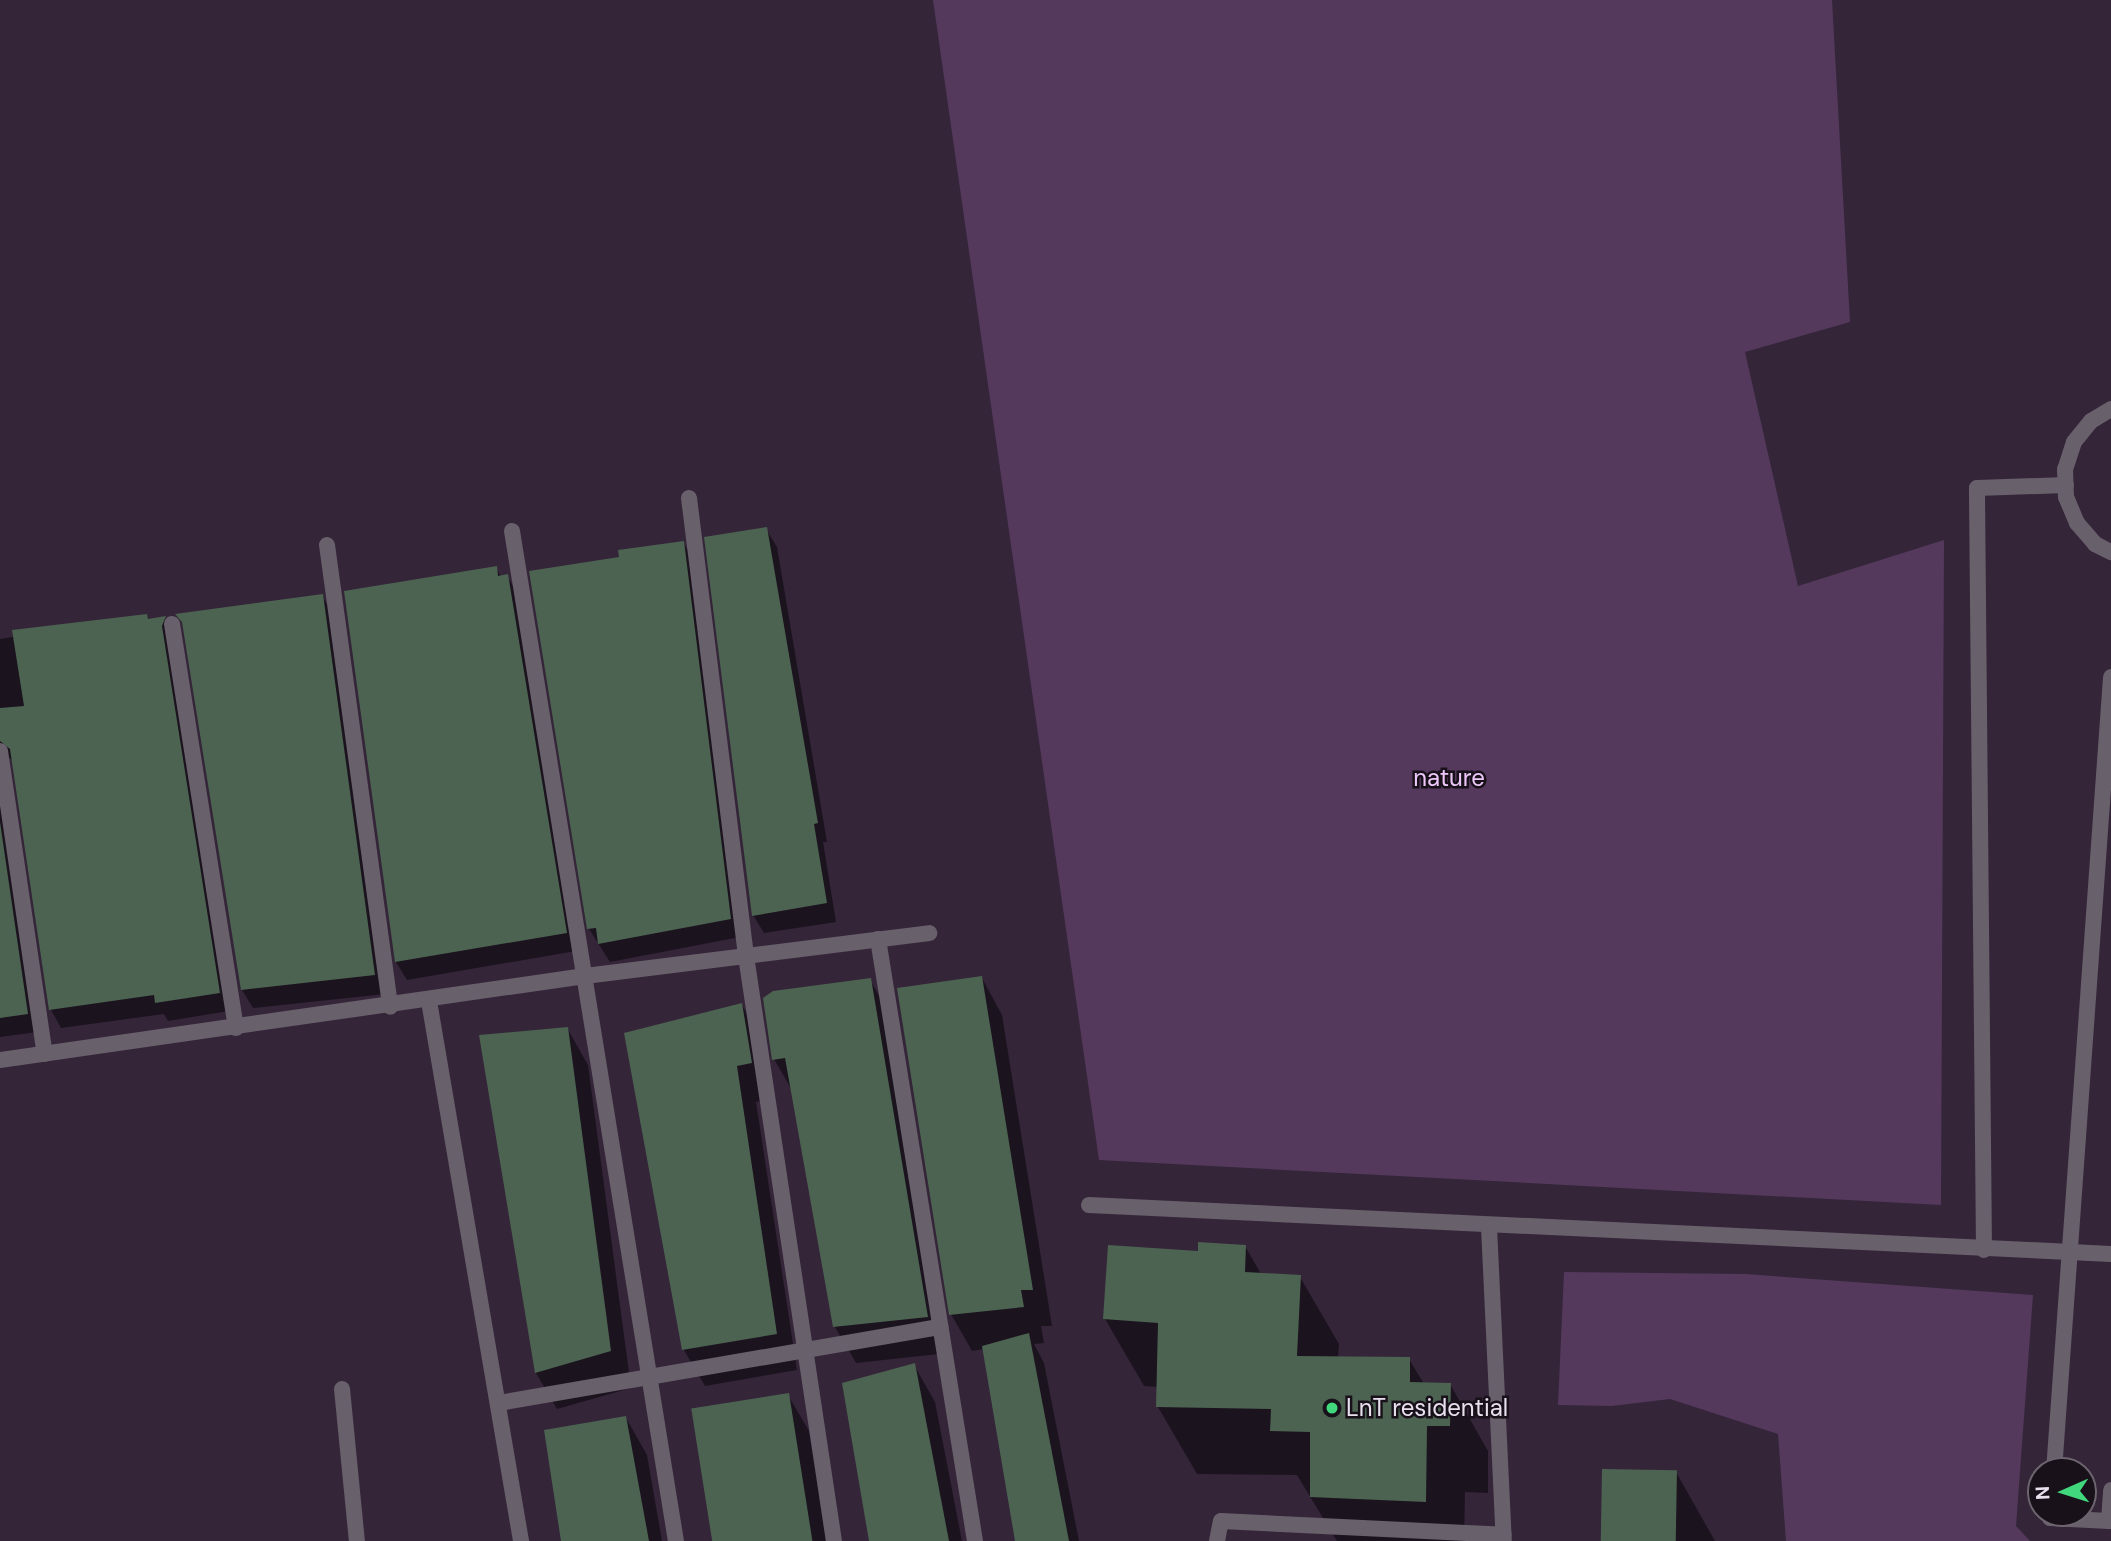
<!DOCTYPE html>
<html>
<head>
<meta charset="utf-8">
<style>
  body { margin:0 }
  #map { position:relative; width:2111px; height:1541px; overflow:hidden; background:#342539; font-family:"DM Sans",sans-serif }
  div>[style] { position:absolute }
  .green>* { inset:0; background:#54395d }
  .shadow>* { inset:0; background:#0007 }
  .building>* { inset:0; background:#4c6351; transform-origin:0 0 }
  .service>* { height:16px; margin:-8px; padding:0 8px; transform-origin:8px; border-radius:8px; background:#68606a }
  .dots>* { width:19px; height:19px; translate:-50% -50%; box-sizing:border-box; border:4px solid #18111a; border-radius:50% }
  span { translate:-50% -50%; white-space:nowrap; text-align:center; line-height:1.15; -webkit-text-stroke:5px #18111a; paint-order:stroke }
  .park-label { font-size:24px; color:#ecc7f8 }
  .poi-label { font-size:24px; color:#e9e0ed }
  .left { translate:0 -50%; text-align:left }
  .north { position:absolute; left:2027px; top:1457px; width:70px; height:70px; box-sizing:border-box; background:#18111a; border:2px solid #6c646e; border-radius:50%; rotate:267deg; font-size:19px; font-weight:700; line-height:28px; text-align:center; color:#e9e0ed }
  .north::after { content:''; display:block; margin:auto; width:24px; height:32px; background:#41d77c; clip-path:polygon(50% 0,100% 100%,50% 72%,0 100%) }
</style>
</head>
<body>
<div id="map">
  <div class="green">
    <div style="clip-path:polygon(933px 0,1832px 0,1850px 322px,1745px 352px,1798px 586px,1944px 540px,1941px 1205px,1099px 1160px)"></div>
    <div style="clip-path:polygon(1564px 1272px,1745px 1274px,2033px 1295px,2016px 1526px,2030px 1541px,1786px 1541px,1778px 1434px,1670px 1399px,1612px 1406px,1558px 1405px)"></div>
  </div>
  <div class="shadow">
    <div style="clip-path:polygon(766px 529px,777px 547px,827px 842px,823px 842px,836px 922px,764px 933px,753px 915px)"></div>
    <div style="clip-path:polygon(683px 542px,693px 561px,740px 937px,610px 962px,589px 929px,531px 572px,621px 559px)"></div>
    <div style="clip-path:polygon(496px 568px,501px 577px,507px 576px,518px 594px,576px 951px,407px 980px,396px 962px,346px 592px)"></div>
    <div style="clip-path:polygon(322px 596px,333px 614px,385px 994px,253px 1008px,242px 990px,185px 627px,178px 615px)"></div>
    <div style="clip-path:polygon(146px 616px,149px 620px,165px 618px,175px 635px,229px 1011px,168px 1021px,164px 1014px,61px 1028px,51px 1010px,14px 761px,10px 758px,0 771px,0 639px)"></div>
    <div style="clip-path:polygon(0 777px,38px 1032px,0 1037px)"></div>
    <div style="clip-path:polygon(982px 978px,1002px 1015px,1052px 1326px,1041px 1326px,1044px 1343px,1034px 1344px,1044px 1363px,1079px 1541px,1016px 1541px,984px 1349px,972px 1351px,951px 1314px)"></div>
    <div style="clip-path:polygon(870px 980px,891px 1016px,948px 1353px,856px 1363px,835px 1327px,793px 1092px,774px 1059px)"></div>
    <div style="clip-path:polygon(742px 1005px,762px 1041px,771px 1099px,756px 1102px,797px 1370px,705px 1386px,684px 1350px,626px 1034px)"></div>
    <div style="clip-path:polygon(567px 1028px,588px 1065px,631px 1388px,557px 1409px,536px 1373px,481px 1036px)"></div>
    <div style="clip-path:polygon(1245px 1246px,1261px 1274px,1300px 1277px,1339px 1344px,1338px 1358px,1409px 1359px,1424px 1384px,1450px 1384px,1488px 1451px,1488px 1493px,1465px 1492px,1464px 1541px,1337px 1541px,1297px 1475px,1197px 1474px,1158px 1407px,1158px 1387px,1144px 1386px,1105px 1319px,1199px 1252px)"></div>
    <div style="clip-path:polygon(914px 1365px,935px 1402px,962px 1541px,871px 1541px)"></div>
    <div style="clip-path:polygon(788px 1395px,809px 1431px,826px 1541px,717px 1541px)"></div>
    <div style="clip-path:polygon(626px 1418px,647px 1455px,662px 1541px,563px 1541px)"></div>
    <div style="clip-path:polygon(1676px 1472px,1715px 1541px,1604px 1541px)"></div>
  </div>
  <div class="building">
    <div style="clip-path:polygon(767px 527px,818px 823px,814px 824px,827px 903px,752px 916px,704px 537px)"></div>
    <div style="clip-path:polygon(684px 541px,731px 919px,598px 944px,596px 928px,587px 929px,529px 571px,619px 557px,618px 550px)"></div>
    <div style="clip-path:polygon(497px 566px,498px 576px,508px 574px,567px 933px,395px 962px,344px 591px)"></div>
    <div style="clip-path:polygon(323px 594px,375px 975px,241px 990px,182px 622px,175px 614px)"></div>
    <div style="clip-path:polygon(147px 614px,148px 619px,166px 616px,162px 626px,220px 993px,155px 1003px,154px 995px,49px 1010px,10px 749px,0 741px,0 708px,24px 706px,12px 630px)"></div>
    <div style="clip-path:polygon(0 822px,28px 1014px,0 1018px)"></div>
    <div style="clip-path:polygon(982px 976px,1033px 1290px,1021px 1290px,1024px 1307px,949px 1315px,897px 988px)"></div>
    <div style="clip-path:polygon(871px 978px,928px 1317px,833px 1327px,785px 1058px,772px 1060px,763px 998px,773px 991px)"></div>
    <div style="clip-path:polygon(742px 1003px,752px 1063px,737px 1066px,777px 1334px,682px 1350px,624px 1033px)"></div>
    <div style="clip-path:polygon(568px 1027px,611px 1351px,535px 1373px,479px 1035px)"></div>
    <div style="clip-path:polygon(1198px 1242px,1246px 1245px,1245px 1272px,1301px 1275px,1297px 1356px,1410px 1357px,1410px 1382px,1451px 1383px,1450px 1426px,1427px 1426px,1426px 1502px,1310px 1497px,1310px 1432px,1270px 1431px,1271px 1409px,1156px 1407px,1158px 1323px,1103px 1319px,1108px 1245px,1198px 1251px)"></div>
    <div style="clip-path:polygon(1029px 1333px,1069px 1541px,1015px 1541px,982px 1346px)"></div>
    <div style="clip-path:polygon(915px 1363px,949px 1541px,869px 1541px,842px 1383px)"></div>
    <div style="left:789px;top:1393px;width:150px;height:99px;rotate:81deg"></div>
    <div style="clip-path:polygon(626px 1416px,649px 1541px,561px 1541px,544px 1430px)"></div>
    <div style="left:1602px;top:1469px;width:75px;height:72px;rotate:1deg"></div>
  </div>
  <div class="service">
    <div style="left:2111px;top:409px;width:23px;rotate:149deg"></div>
    <div style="left:2091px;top:421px;width:27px;rotate:129deg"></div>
    <div style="left:2074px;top:442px;width:28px;rotate:108deg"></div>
    <div style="left:2065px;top:469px;width:28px;rotate:88deg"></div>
    <div style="left:2066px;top:497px;width:28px;rotate:67deg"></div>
    <div style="left:2077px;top:523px;width:28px;rotate:49deg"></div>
    <div style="left:2095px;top:544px;width:18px;rotate:27deg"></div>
    <div style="left:689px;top:498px;width:462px;rotate:82.9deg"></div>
    <div style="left:746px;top:956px;width:592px;rotate:81.45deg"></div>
    <div style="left:512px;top:531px;width:1023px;rotate:80.78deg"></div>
    <div style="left:327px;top:545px;width:466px;rotate:82.2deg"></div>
    <div style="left:172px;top:624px;width:409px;rotate:81deg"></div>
    <div style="left:0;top:751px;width:306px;rotate:81.6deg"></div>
    <div style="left:878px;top:939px;width:610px;rotate:80.85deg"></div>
    <div style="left:429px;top:1001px;width:548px;rotate:80.33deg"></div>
    <div style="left:0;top:1060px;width:591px;rotate:-8.17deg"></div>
    <div style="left:585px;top:976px;width:347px;rotate:-7.1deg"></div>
    <div style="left:1089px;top:1205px;width:1023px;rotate:2.74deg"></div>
    <div style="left:1489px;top:1227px;width:314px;rotate:87.3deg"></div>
    <div style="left:1984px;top:1250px;width:762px;rotate:-90.53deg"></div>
    <div style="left:1977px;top:488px;width:89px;rotate:-1.9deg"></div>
    <div style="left:342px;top:1389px;width:153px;rotate:84.4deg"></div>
    <div style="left:499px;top:1403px;width:448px;rotate:-9.8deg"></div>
    <div style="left:2054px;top:1471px;width:796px;rotate:-85.89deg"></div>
    <div style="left:2051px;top:1513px;width:5px;rotate:101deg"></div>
    <div style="left:2050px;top:1518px;width:59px;rotate:2.9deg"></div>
    <div style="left:2109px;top:1521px;width:31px;rotate:-86deg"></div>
    <div style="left:1217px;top:1541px;width:20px;rotate:-79deg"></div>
    <div style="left:1221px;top:1521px;width:283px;rotate:2.8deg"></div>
  </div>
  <div class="dots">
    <div style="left:1332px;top:1408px;background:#41d77c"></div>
  </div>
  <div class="park-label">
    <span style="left:1449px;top:778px">nature</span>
  </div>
  <div class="poi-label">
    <span class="left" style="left:1346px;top:1408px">LnT residential</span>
  </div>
  <div class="north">N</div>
</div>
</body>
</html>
